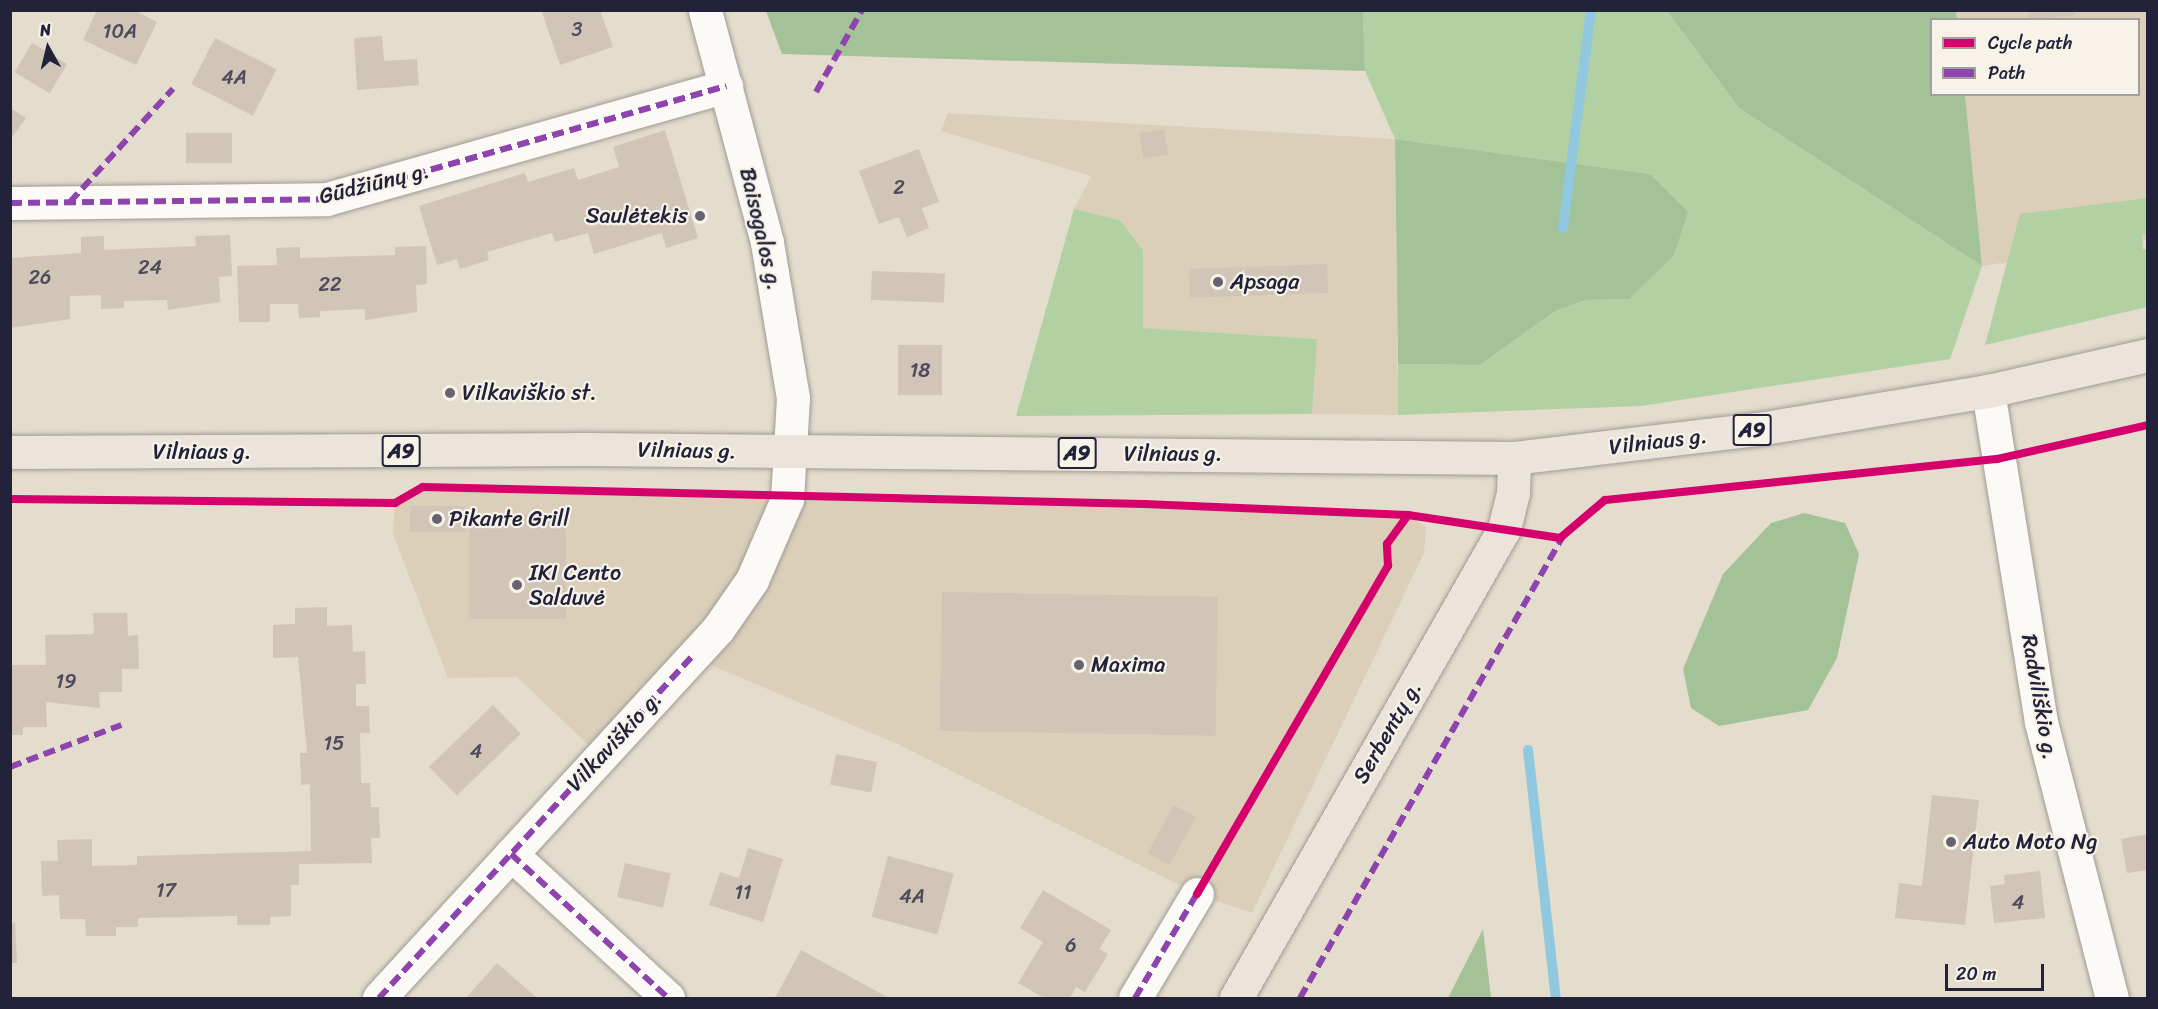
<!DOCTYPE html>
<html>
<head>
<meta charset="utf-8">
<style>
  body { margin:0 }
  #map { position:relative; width:2158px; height:1009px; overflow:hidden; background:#e4dccc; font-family:Sriracha,sans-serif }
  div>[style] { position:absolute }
  .built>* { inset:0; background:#dbcfba }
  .green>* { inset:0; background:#b2d1a2 }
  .forest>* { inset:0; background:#a4c298 }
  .stream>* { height:10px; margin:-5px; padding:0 5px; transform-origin:5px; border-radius:5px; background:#90c8e0 }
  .building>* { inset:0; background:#d1c5b8; transform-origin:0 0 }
  .roads { filter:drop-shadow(0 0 2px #a09b95) drop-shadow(0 0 2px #a09b95) }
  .minor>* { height:33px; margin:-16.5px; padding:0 16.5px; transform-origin:16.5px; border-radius:16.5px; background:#fbfaf7 }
  .major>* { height:33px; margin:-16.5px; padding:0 16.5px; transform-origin:16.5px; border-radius:16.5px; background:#ece4da }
  .highway>* { height:33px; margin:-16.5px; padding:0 16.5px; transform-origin:16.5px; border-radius:16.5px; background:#ece4da }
  .quiet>* { height:6px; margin-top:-3px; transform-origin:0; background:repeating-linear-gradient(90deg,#8e44ad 0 12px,transparent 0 18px) }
  .cycleway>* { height:8px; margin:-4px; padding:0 4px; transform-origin:4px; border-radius:4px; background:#d6006c }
  .dots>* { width:16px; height:16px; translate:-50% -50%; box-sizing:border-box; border:3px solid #f7f3e8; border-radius:50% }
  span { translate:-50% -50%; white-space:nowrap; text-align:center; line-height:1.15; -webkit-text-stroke:4.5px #f7f3e8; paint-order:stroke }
  .number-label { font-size:20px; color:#4e4b5a }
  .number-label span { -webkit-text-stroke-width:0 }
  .shield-label span { padding:2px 4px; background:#f7f3e8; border:2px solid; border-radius:4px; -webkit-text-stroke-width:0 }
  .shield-label { font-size:21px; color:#22223b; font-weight:700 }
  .street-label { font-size:22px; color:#22223b }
  .poi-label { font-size:22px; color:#22223b }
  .right { translate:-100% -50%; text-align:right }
  .left { translate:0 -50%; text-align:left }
  .frame { position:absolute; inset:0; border:12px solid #22223b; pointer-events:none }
  .legend { position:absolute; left:1930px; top:18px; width:210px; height:78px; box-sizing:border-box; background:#f7f3e8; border:2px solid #a29fa3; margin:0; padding:8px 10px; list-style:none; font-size:18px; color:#22223b }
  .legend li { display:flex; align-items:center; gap:12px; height:30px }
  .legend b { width:30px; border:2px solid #a29fa3 }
  .north { position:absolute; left:18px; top:18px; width:60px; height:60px; -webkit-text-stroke:4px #f7f3e8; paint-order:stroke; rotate:352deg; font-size:16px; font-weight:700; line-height:24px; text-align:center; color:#22223b }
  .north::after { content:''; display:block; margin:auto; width:21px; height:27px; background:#22223b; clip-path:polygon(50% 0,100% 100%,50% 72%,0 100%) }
  .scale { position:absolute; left:1945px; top:964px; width:99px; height:27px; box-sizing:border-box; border:3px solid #22223b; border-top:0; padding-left:8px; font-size:18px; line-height:21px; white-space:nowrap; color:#22223b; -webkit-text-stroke:4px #f7f3e8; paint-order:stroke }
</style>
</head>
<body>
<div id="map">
  <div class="built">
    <div style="clip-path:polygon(1956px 11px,2147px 11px,2147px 240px,1982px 266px,1965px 95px,2138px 94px,2138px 20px,1957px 19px)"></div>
    <div style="clip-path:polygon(948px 113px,1395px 139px,1398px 415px,1312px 414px,1316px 339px,1143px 328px,1143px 250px,1120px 220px,1074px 209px,1091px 176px,941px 131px)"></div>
    <div style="clip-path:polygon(423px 487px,1408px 515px,1426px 527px,1424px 553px,1252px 913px,1197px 894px,895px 743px,692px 657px,601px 757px,517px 677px,448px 678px,393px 534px,395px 503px)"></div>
  </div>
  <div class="green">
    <div style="clip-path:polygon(1363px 11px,1667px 11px,1739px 108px,1982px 266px,1950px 359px,1641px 406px,1398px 415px,1398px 364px,1480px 365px,1555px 311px,1586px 300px,1629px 299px,1650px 174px,1395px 139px,1365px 71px)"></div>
    <div style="clip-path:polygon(2147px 198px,2147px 234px,2142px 235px,2143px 249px,2147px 249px,2147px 307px,1985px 345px,2020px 214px)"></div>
    <div style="clip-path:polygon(1074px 209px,1120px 220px,1143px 250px,1143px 328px,1317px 339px,1312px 414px,1016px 416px)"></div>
  </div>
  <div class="forest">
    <div style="clip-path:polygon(766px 11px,1363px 11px,1365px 71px,782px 54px)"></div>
    <div style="clip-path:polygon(1667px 11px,1956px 11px,1957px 19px,1932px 20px,1932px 94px,1965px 95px,1982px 266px,1739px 108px)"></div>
    <div style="clip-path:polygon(1395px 139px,1650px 174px,1688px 212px,1674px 255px,1629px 299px,1586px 300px,1555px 311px,1480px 365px,1398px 364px)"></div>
    <div style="clip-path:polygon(1804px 513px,1845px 523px,1859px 554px,1837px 658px,1808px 710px,1719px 726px,1691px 708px,1683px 669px,1723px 574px,1771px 523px)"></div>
    <div style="clip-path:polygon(1483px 929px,1491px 998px,1448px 998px)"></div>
  </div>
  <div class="stream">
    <div style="left:1563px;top:228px;width:220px;rotate:-82.7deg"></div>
    <div style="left:1528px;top:750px;width:250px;rotate:83.6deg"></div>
  </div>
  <div class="building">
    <div style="clip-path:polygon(97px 10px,134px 10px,157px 22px,136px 65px,83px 40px)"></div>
    <div style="clip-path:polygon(600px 10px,613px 47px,560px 65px,542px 12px)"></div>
    <div style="clip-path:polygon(2028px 10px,2075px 10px,2075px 15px,2029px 20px)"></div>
    <div style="clip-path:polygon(382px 36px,384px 61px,417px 59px,419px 85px,357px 90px,354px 38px)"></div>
    <div style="left:215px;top:38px;width:69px;height:52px;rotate:27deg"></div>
    <div style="left:32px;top:43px;width:41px;height:34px;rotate:31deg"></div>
    <div style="clip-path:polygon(10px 108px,26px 118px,10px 140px)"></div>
    <div style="left:1164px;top:129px;width:26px;height:25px;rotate:81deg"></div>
    <div style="clip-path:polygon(665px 130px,698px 238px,666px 248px,662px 233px,594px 254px,588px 233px,555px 242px,552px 233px,487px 252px,489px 260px,460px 269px,457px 259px,437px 265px,419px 206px,525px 173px,528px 182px,574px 168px,578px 180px,619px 167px,613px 147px)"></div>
    <div style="left:186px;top:133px;width:46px;height:30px"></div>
    <div style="clip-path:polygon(919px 149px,939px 202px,922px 208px,929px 228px,907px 237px,899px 217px,879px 224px,859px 171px)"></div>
    <div style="clip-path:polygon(230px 235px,232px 276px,219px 277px,220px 302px,168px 310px,167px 300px,124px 301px,124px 308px,101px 309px,101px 295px,70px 296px,70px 319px,10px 328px,10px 258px,81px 253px,81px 237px,104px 236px,104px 250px,196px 246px,195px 236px)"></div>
    <div style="clip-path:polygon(426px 246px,427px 284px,416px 285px,417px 312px,365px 320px,365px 309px,320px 311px,320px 317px,299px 318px,298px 304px,270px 304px,270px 322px,239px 322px,237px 266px,277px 265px,276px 248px,300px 247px,300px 258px,395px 255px,395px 247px)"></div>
    <div style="left:1327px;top:264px;width:29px;height:138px;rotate:88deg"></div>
    <div style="left:872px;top:271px;width:73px;height:29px;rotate:2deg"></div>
    <div style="left:898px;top:345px;width:44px;height:50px"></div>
    <div style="left:410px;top:506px;width:56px;height:26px"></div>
    <div style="left:469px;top:514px;width:97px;height:105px"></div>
    <div style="left:942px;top:592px;width:276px;height:139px;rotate:1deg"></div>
    <div style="clip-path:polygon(327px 607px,327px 626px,352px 625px,353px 652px,365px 651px,366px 684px,356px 684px,356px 706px,369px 706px,370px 733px,360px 733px,361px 783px,370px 783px,371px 807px,379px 807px,380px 838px,371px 838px,372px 863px,299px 864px,299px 885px,291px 885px,291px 916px,270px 917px,270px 925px,237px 925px,237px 916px,138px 918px,138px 927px,116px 927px,116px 936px,86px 936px,85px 919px,60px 919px,59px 895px,42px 896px,41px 861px,58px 861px,57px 840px,92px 839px,92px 866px,137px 865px,137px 856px,311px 851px,310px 784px,301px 785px,300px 753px,307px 753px,298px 657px,273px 658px,273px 625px,295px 624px,295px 608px)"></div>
    <div style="clip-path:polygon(93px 613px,127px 613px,128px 636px,138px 635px,139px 669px,122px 669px,122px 692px,99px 692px,100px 708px,46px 702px,47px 727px,23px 727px,23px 735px,10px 735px,10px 665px,46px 665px,45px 635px,94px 634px)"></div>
    <div style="left:493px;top:705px;width:40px;height:89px;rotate:46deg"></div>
    <div style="left:836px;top:754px;width:42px;height:31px;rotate:11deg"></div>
    <div style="clip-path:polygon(1932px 795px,1979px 800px,1965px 925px,1895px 918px,1899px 883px,1922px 886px)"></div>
    <div style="left:1174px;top:805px;width:25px;height:55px;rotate:29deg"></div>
    <div style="clip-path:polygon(2148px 834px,2148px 870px,2127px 873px,2121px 839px)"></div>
    <div style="clip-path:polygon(748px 848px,783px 859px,763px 922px,709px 905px,720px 872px,739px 878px)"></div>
    <div style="left:888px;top:856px;width:68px;height:63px;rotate:15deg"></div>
    <div style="left:625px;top:863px;width:47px;height:35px;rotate:13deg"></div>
    <div style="clip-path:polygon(2040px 871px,2045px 918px,1994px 923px,1990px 886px,2005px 884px,2004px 875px)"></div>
    <div style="clip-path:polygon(1043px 890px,1111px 930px,1099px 949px,1108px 954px,1085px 992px,1076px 987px,1070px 998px,1044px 998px,1018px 983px,1043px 942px,1020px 928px)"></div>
    <div style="clip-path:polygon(15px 923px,17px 963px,10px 963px,10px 924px)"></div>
    <div style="clip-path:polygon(801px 950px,854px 979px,889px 998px,775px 998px)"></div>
    <div style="clip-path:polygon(497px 963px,537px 998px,466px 998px)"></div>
  </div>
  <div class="roads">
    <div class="minor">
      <div style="left:10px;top:203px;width:317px;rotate:-0.7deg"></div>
      <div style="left:327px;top:199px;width:415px;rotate:-15.8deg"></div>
      <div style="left:1988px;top:391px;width:335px;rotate:80.9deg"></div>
      <div style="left:2041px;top:722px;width:285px;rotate:75.6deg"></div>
      <div style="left:511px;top:854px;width:213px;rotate:42.5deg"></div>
      <div style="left:379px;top:998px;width:501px;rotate:-47.43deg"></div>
      <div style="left:718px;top:629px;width:60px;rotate:-55.2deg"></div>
      <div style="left:752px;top:580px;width:88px;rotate:-66.6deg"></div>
      <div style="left:787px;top:499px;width:101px;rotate:-86.6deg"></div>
      <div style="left:793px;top:398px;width:158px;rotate:-99.5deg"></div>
      <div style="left:767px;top:242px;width:240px;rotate:-105deg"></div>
      <div style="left:1135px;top:998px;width:121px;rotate:-59.2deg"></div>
    </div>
    <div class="major">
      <div style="left:1236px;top:998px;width:540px;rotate:-60.26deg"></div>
      <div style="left:1504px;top:529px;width:37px;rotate:-76deg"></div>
      <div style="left:1513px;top:493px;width:35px;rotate:-88deg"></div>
    </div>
    <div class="highway">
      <div style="left:10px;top:452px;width:577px;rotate:-0.3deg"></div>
      <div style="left:587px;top:449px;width:927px;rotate:0.56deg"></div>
      <div style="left:1514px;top:458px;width:246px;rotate:-6.8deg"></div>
      <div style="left:1758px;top:429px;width:233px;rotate:-9.4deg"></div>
      <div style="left:1988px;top:391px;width:164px;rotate:-12.7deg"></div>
    </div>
  </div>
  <div class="quiet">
    <div style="left:816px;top:92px;width:94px;rotate:-60.7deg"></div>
    <div style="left:70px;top:202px;width:153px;rotate:-47.7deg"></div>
    <div style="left:10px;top:203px;width:317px;rotate:-0.7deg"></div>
    <div style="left:327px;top:199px;width:415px;rotate:-15.8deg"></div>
    <div style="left:10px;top:767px;width:119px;rotate:-20.7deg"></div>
    <div style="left:511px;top:854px;width:213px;rotate:42.5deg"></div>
    <div style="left:379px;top:998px;width:463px;rotate:-47.5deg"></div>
    <div style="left:1135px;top:998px;width:126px;rotate:-59.3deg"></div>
    <div style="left:1300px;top:998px;width:532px;rotate:-60.35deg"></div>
  </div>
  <div class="cycleway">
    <div style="left:10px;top:499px;width:385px;rotate:0.6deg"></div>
    <div style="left:395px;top:503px;width:32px;rotate:-30deg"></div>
    <div style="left:423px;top:487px;width:721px;rotate:1.35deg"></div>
    <div style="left:1144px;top:504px;width:264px;rotate:2.4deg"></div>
    <div style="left:1408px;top:515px;width:154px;rotate:8.6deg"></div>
    <div style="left:1560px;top:538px;width:59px;rotate:-40.2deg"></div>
    <div style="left:1605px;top:500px;width:394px;rotate:-6deg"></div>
    <div style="left:1997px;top:459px;width:155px;rotate:-12.7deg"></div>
    <div style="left:1197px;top:894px;width:380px;rotate:-59.8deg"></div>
    <div style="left:1388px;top:566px;width:22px;rotate:-93deg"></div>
    <div style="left:1387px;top:544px;width:36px;rotate:-54deg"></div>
  </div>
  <div class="dots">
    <div style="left:700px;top:216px;background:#66636e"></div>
    <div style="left:1218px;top:282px;background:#66636e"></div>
    <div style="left:450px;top:393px;background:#66636e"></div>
    <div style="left:437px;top:519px;background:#66636e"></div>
    <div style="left:517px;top:585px;background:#66636e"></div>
    <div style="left:1079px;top:665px;background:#66636e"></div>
    <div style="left:1951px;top:842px;background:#66636e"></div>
  </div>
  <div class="number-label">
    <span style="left:577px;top:29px">3</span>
    <span style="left:120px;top:31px">10A</span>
    <span style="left:234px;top:77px">4A</span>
    <span style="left:899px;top:187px">2</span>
    <span style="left:150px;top:267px">24</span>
    <span style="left:40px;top:277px">26</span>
    <span style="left:330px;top:284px">22</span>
    <span style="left:920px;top:370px">18</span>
    <span style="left:66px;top:681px">19</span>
    <span style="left:334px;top:743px">15</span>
    <span style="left:476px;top:751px">4</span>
    <span style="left:166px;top:890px">17</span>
    <span style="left:743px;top:892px">11</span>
    <span style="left:912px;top:896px">4A</span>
    <span style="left:2018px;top:902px">4</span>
    <span style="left:1071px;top:945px">6</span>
  </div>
  <div class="shield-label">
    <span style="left:1752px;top:430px">A9</span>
    <span style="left:401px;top:451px">A9</span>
    <span style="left:1077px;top:453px">A9</span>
  </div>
  <div class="street-label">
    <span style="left:374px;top:183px;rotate:-14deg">Gūdžiūnų g.</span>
    <span style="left:761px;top:229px;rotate:77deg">Baisogalos g.</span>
    <span style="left:1658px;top:441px;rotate:-7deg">Vilniaus g.</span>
    <span style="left:687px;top:450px;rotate:1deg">Vilniaus g.</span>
    <span style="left:202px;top:452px">Vilniaus g.</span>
    <span style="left:1173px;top:454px">Vilniaus g.</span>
    <span style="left:2040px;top:697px;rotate:80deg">Radviliškio g.</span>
    <span style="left:1387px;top:732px;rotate:-60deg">Serbentų g.</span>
    <span style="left:614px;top:741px;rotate:-47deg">Vilkaviškio g.</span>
  </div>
  <div class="poi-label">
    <span class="right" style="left:688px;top:216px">Saulėtekis</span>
    <span class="left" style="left:1230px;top:282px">Apsaga</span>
    <span class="left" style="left:462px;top:393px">Vilkaviškio st.</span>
    <span class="left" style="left:449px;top:519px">Pikante Grill</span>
    <span class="left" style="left:529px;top:585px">IKI Cento<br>Salduvė</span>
    <span class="left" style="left:1091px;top:665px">Maxima</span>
    <span class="left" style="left:1963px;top:842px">Auto Moto Ng</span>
  </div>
  <div class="frame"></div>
  <ul class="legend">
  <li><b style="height:8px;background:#d6006c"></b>Cycle path</li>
  <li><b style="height:8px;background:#8e44ad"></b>Path</li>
  </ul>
  <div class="north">N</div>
  <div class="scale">20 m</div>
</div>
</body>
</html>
